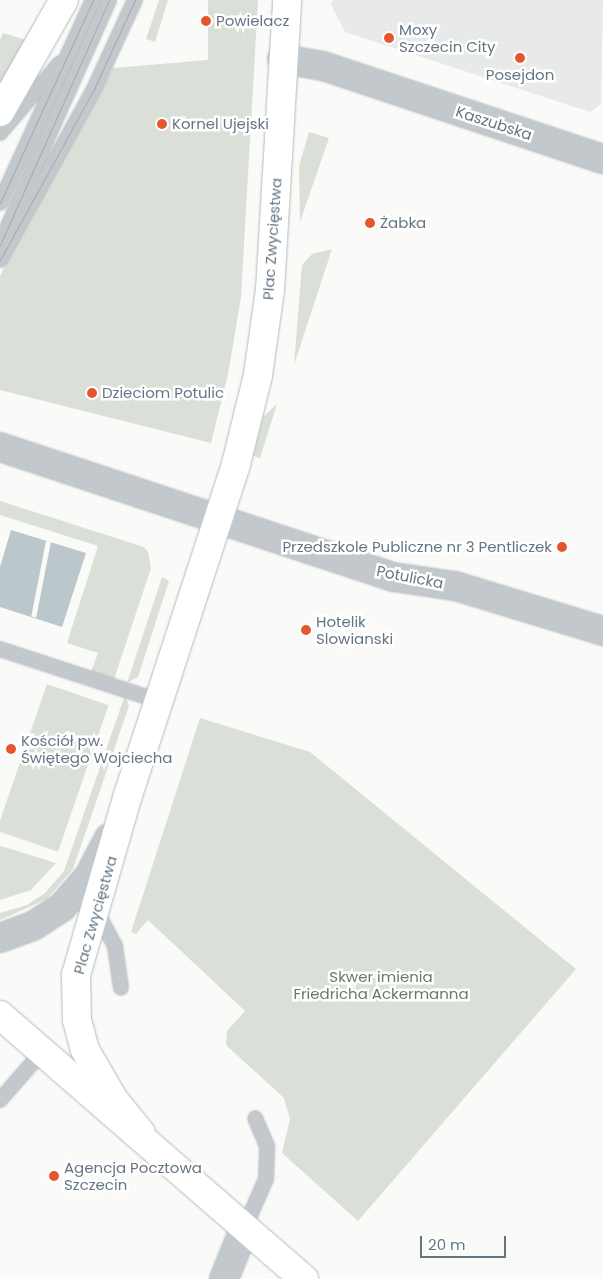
<!DOCTYPE html>
<html>
<head>
<meta charset="utf-8">
<style>
  body { margin:0 }
  #map { position:relative; width:603px; height:1279px; overflow:hidden; background:#fafaf8; font-family:Poppins,sans-serif }
  div>[style] { position:absolute }
  .built>* { inset:0; background:#e8e9e9 }
  .green>* { inset:0; background:#dadfd7; transform-origin:0 0 }
  .water>* { inset:0; background:#bbc7cb }
  .pier>* { inset:0; background:#fafaf8; transform-origin:0 0 }
  .roads { filter:drop-shadow(0 0 1px #b5babe) drop-shadow(0 0 1px #b5babe) }
  .service>* { height:14px; margin:-7px; padding:0 7px; transform-origin:7px; border-radius:7px; background:#c3c8cc }
  .minor>* { height:28px; margin:-14px; padding:0 14px; transform-origin:14px; border-radius:14px; background:#c3c8cc }
  .tertiary>* { height:28px; margin:-14px; padding:0 14px; transform-origin:14px; border-radius:14px; background:#c3c8cc }
  .primary>* { height:28px; margin:-14px; padding:0 14px; transform-origin:14px; border-radius:14px; background:#fff }
  .tram>* { height:1px; margin:-0.5px; padding:0 0.5px; transform-origin:0.5px; border-radius:0.5px; background:#a2aab0 }
  .dots>* { width:14px; height:14px; translate:-50% -50%; box-sizing:border-box; border:2px solid #fff; border-radius:50% }
  span { translate:-50% -50%; white-space:nowrap; text-align:center; line-height:1.15; -webkit-text-stroke:5px #fff; paint-order:stroke }
  .poi-label { font-size:15px; color:#657683 }
  .left { translate:0 -50%; text-align:left }
  .right { translate:-100% -50%; text-align:right }
  .street-label { font-size:15px; color:#657683 }
  .park-label { font-size:15px; color:#687a64 }
  .scale { position:absolute; left:420px; top:1236px; width:86px; height:22px; box-sizing:border-box; border:2px solid #657683; border-top:0; padding-left:6px; font-size:15px; line-height:18px; white-space:nowrap; color:#657683; -webkit-text-stroke:4px #fff; paint-order:stroke }
</style>
</head>
<body>
<div id="map">
  <div class="built">
    <div style="clip-path:polygon(333px 0,603px 0,601px 104px,590px 112px,345px 32px,331px 5px)"></div>
  </div>
  <div class="green">
    <div style="clip-path:polygon(159px 0,168px 0,155px 42px,146px 39px)"></div>
    <div style="clip-path:polygon(208px 0,258px 0,241px 297px,228px 374px,211px 443px,0 390px,0 276px,12px 251px,113px 68px,208px 60px)"></div>
    <div style="clip-path:polygon(3px 33px,27px 40px,0 85px,0 40px)"></div>
    <div style="clip-path:polygon(309px 132px,329px 138px,300px 222px,299px 166px)"></div>
    <div style="clip-path:polygon(332px 249px,294px 365px,302px 265px,312px 254px)"></div>
    <div style="clip-path:polygon(277px 404px,260px 458px,253px 456px,263px 417px)"></div>
    <div style="clip-path:polygon(0 501px,144px 547px,148px 552px,151px 568px,114px 679px,91px 672px,98px 653px,67px 643px,98px 546px,0 515px)"></div>
    <div style="clip-path:polygon(162px 577px,169px 581px,138px 677px,127px 683px)"></div>
    <div style="left:47px;top:684px;width:65px;height:155px;rotate:19deg"></div>
    <div style="clip-path:polygon(125px 695px,129px 706px,73px 869px,47px 899px,0 920px,0 913px,27px 905px,45px 893px,64px 871px)"></div>
    <div style="clip-path:polygon(200px 718px,310px 752px,576px 969px,358px 1221px,282px 1153px,290px 1119px,284px 1098px,226px 1045px,227px 1031px,245px 1011px,148px 920px,136px 934px,131px 932px)"></div>
    <div style="clip-path:polygon(0 846px,1px 846px,56px 863px,31px 890px,0 900px)"></div>
  </div>
  <div class="water">
    <div style="clip-path:polygon(11px 530px,86px 553px,62px 627px,0 607px,0 567px)"></div>
  </div>
  <div class="pier">
    <div style="left:46px;top:541px;width:5px;height:77px;rotate:11deg"></div>
  </div>
  <div class="roads">
    <div class="service">
      <div style="left:0;top:133px;width:92px;rotate:-49.4deg"></div>
      <div style="left:0;top:203px;width:223px;rotate:-65.4deg"></div>
      <div style="left:4px;top:235px;width:257px;rotate:-65.9deg"></div>
      <div style="left:0;top:260px;width:195px;rotate:-61.2deg"></div>
      <div style="left:94px;top:89px;width:98px;rotate:-65.3deg"></div>
      <div style="left:0;top:649px;width:167px;rotate:18.1deg"></div>
      <div style="left:96px;top:910px;width:41px;rotate:62.2deg"></div>
      <div style="left:115px;top:946px;width:42px;rotate:81.9deg"></div>
      <div style="left:0;top:1100px;width:64px;rotate:-48.8deg"></div>
      <div style="left:245px;top:1227px;width:52px;rotate:-66.4deg"></div>
      <div style="left:266px;top:1179px;width:33px;rotate:-88deg"></div>
      <div style="left:267px;top:1146px;width:30px;rotate:-113deg"></div>
    </div>
    <div class="minor">
      <div style="left:282px;top:59px;width:42px;rotate:9.7deg"></div>
      <div style="left:323px;top:66px;width:295px;rotate:18.4deg"></div>
      <div style="left:224px;top:1279px;width:56px;rotate:-68deg"></div>
    </div>
    <div class="tertiary">
      <div style="left:0;top:447px;width:414px;rotate:18.3deg"></div>
      <div style="left:393px;top:577px;width:63px;rotate:8.3deg"></div>
      <div style="left:455px;top:586px;width:155px;rotate:16.9deg"></div>
      <div style="left:0;top:938px;width:35px;rotate:-20deg"></div>
      <div style="left:33px;top:926px;width:35px;rotate:-33deg"></div>
      <div style="left:62px;top:907px;width:41px;rotate:-48.9deg"></div>
      <div style="left:89px;top:876px;width:43px;rotate:-62.2deg"></div>
    </div>
    <div class="primary">
      <div style="left:0;top:112px;width:129px;rotate:-60.3deg"></div>
      <div style="left:0;top:1015px;width:403px;rotate:41deg"></div>
      <div style="left:141px;top:1133px;width:43px;rotate:-129.3deg"></div>
      <div style="left:114px;top:1100px;width:58px;rotate:-120.1deg"></div>
      <div style="left:85px;top:1050px;width:31px;rotate:-105deg"></div>
      <div style="left:77px;top:1020px;width:45px;rotate:-91.3deg"></div>
      <div style="left:76px;top:975px;width:187px;rotate:-73.9deg"></div>
      <div style="left:128px;top:795px;width:348px;rotate:-71.9deg"></div>
      <div style="left:236px;top:464px;width:92px;rotate:-76.1deg"></div>
      <div style="left:258px;top:375px;width:86px;rotate:-82deg"></div>
      <div style="left:270px;top:290px;width:290px;rotate:-86.6deg"></div>
    </div>
  </div>
  <div class="tram">
    <div style="left:0;top:203px;width:223px;rotate:-65.4deg"></div>
    <div style="left:0;top:245px;width:268px;rotate:-66deg"></div>
    <div style="left:0;top:260px;width:195px;rotate:-61.2deg"></div>
    <div style="left:94px;top:89px;width:98px;rotate:-65.3deg"></div>
  </div>
  <div class="dots">
    <div style="left:206px;top:21px;background:#e4572e"></div>
    <div style="left:389px;top:38px;background:#e4572e"></div>
    <div style="left:520px;top:58px;background:#e4572e"></div>
    <div style="left:162px;top:124px;background:#e4572e"></div>
    <div style="left:370px;top:223px;background:#e4572e"></div>
    <div style="left:92px;top:393px;background:#e4572e"></div>
    <div style="left:562px;top:547px;background:#e4572e"></div>
    <div style="left:306px;top:630px;background:#e4572e"></div>
    <div style="left:11px;top:749px;background:#e4572e"></div>
    <div style="left:54px;top:1176px;background:#e4572e"></div>
  </div>
  <div class="poi-label">
    <span class="left" style="left:216px;top:21px">Powielacz</span>
    <span class="left" style="left:399px;top:38px">Moxy<br>Szczecin City</span>
    <span style="left:520px;top:75px">Posejdon</span>
    <span class="left" style="left:172px;top:124px">Kornel Ujejski</span>
    <span class="left" style="left:380px;top:223px">Żabka</span>
    <span class="left" style="left:102px;top:393px">Dzieciom Potulic</span>
    <span class="right" style="left:552px;top:547px">Przedszkole Publiczne nr 3 Pentliczek</span>
    <span class="left" style="left:316px;top:630px">Hotelik<br>Slowianski</span>
    <span class="left" style="left:21px;top:749px">Kościół pw.<br>Świętego Wojciecha</span>
    <span class="left" style="left:64px;top:1176px">Agencja Pocztowa<br>Szczecin</span>
  </div>
  <div class="street-label">
    <span style="left:494px;top:123px;rotate:18deg">Kaszubska</span>
    <span style="left:272px;top:239px;rotate:-86deg">Plac Zwycięstwa</span>
    <span style="left:410px;top:577px;rotate:11deg">Potulicka</span>
    <span style="left:95px;top:915px;rotate:-74deg">Plac Zwycięstwa</span>
  </div>
  <div class="park-label">
    <span style="left:381px;top:985px">Skwer imienia<br>Friedricha Ackermanna</span>
  </div>
  <div class="scale">20 m</div>
</div>
</body>
</html>
